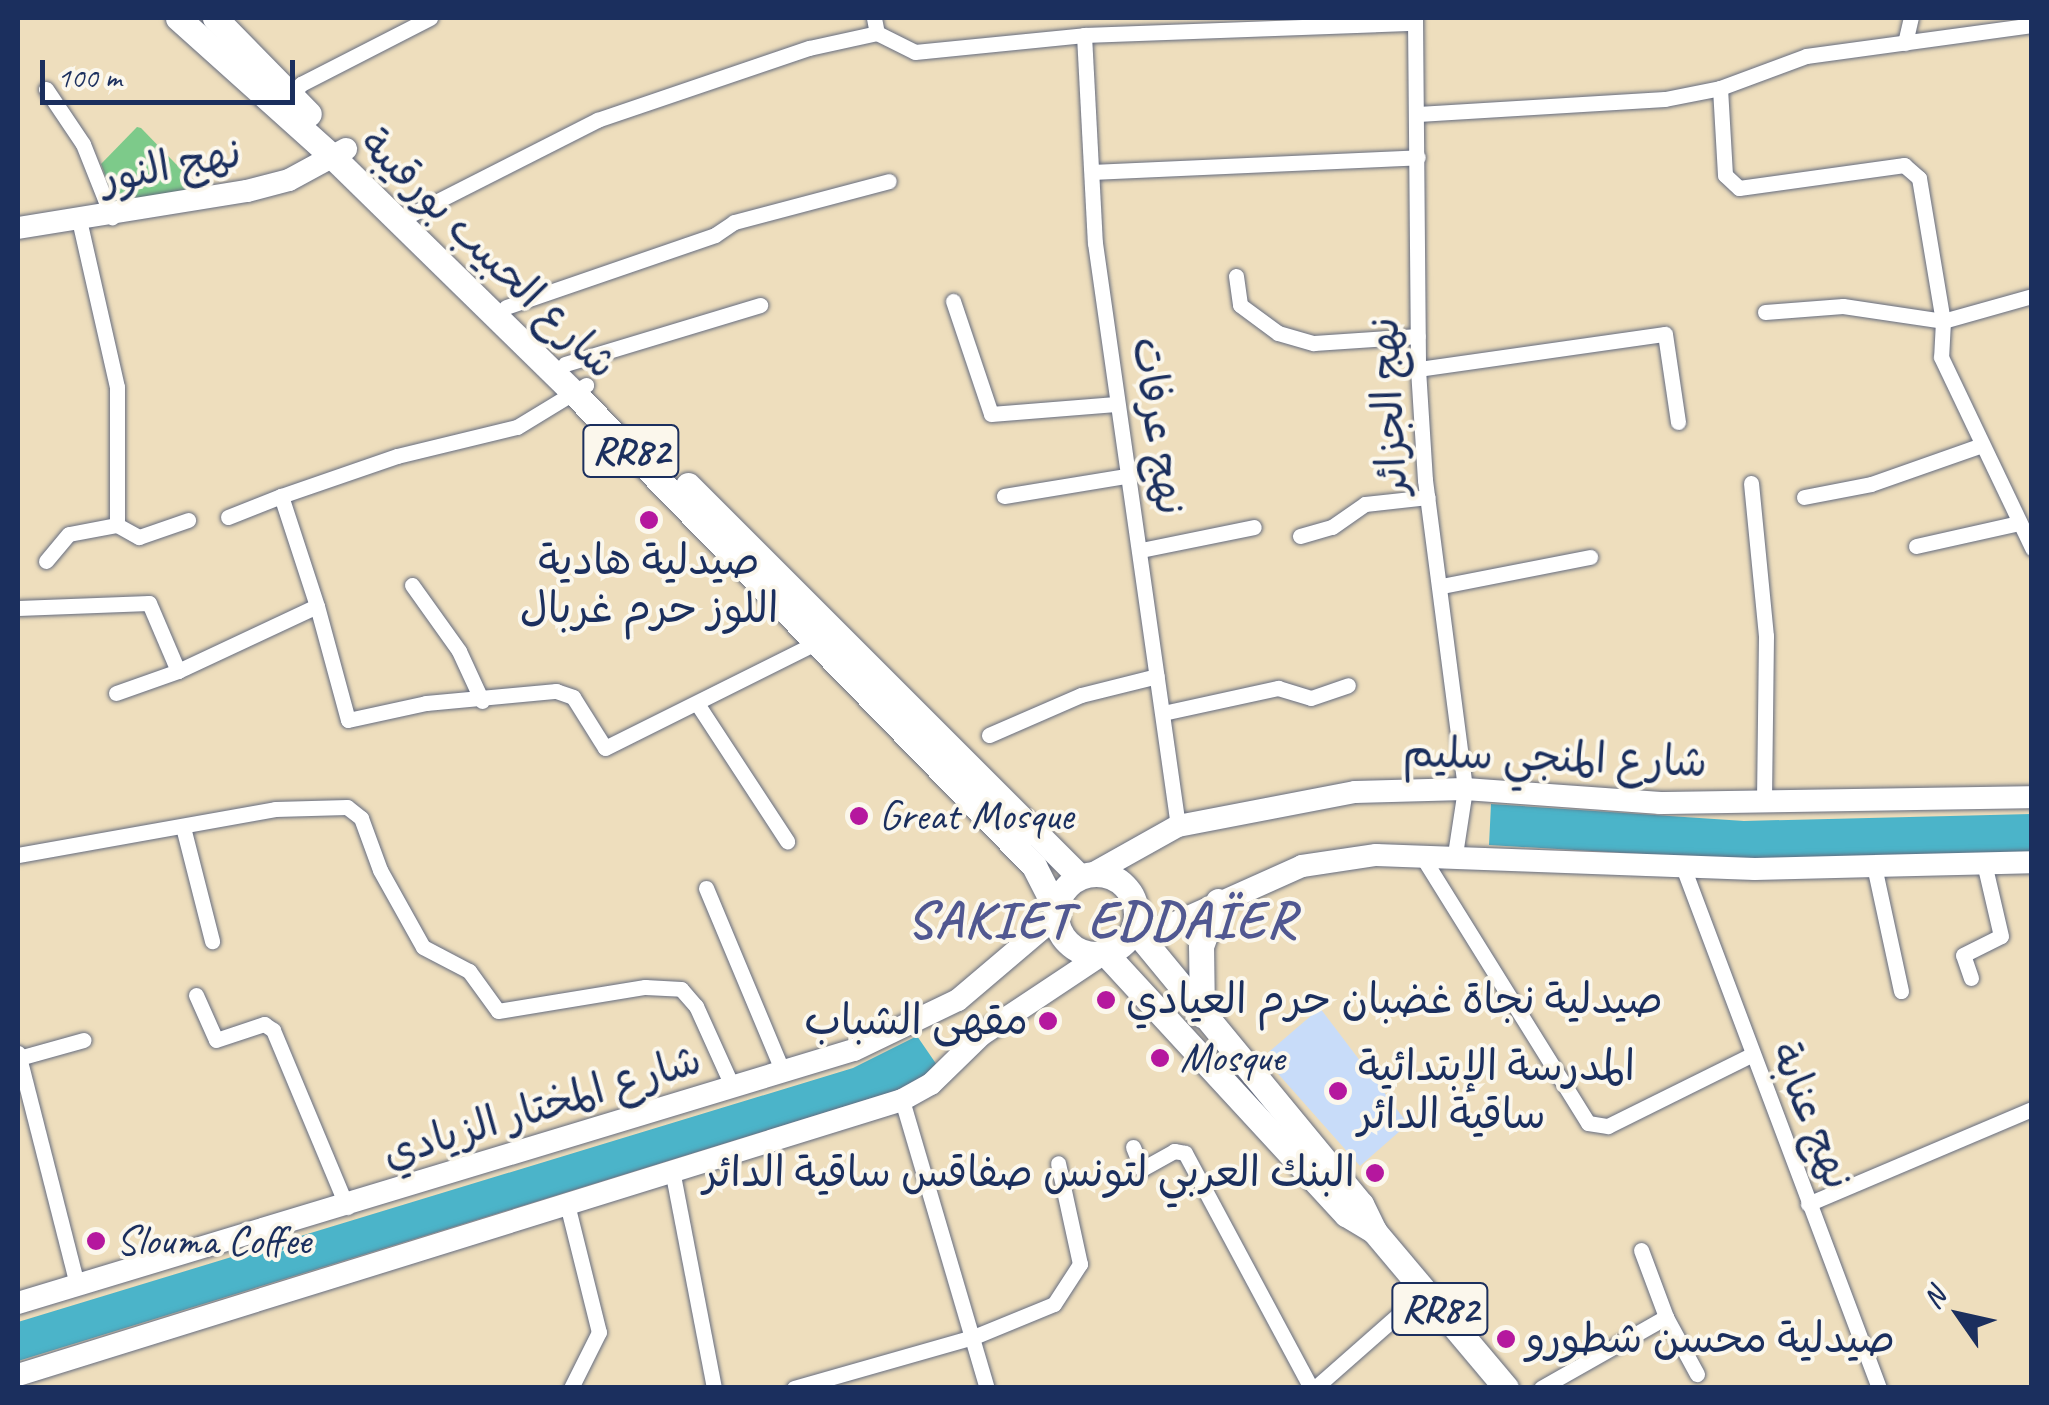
<!DOCTYPE html>
<html>
<head>
<meta charset="utf-8">
<style>
  body { margin:0 }
  #map { position:relative; width:2049px; height:1405px; overflow:hidden; background:#eedebd; font-family:Caveat,"Playpen Sans Arabic",sans-serif }
  div>[style] { position:absolute }
  .built>* { inset:0; background:#c8dcf9 }
  .green>* { inset:0; background:#7dca8a }
  .water>* { inset:0; background:#4bb4c9 }
  .roads { filter:drop-shadow(0 0 2px #656c7f) drop-shadow(0 0 2px #656c7f) }
  .street>* { height:15px; margin:-7.5px; padding:0 7.5px; transform-origin:7.5px; border-radius:7.5px; background:#fff }
  .secondary>* { height:22px; margin:-11px; padding:0 11px; transform-origin:11px; border-radius:11px; background:#fff }
  .primary>* { height:25px; margin:-12.5px; padding:0 12.5px; transform-origin:12.5px; border-radius:12.5px; background:#fff }
  .primary>.ring { margin:-12.5px; padding:0; box-sizing:content-box; background:none; border:25px solid #fff; border-radius:50% }
  .dots>* { width:28px; height:28px; translate:-50% -50%; box-sizing:border-box; border:5px solid #fbf7ec; border-radius:50% }
  span { translate:-50% -50%; white-space:nowrap; text-align:center; line-height:1.15; -webkit-text-stroke:8px #fbf7ec; paint-order:stroke }
  .shield-label span { padding:2px 8px; background:#fbf7ec; border:2px solid; border-radius:8px; -webkit-text-stroke-width:0 }
  .shield-label { font-size:40px; color:#1b2f5e; font-weight:700 }
  .street-label { font-size:42px; color:#1b2f5e }
  .poi-label { font-size:42px; color:#1b2f5e }
  .left { translate:0 -50%; text-align:left }
  .right { translate:-100% -50%; text-align:right }
  .district-label { font-size:52px; color:#515891; font-weight:700; letter-spacing:2.5px }
  .frame { position:absolute; inset:0; border:20px solid #1b2f5e; pointer-events:none }
  .north { position:absolute; left:1909px; top:1265px; width:100px; height:100px; -webkit-text-stroke:8px #fbf7ec; paint-order:stroke; rotate:304deg; font-size:28px; font-weight:700; line-height:40px; text-align:center; color:#1b2f5e }
  .north::after { content:''; display:block; margin:auto; width:35px; height:45px; background:#1b2f5e; clip-path:polygon(50% 0,100% 100%,50% 72%,0 100%) }
  .scale { position:absolute; left:40px; top:60px; width:255px; height:45px; box-sizing:border-box; border:5px solid #1b2f5e; border-top:0; padding-left:12px; font-size:30px; line-height:35px; white-space:nowrap; color:#1b2f5e; -webkit-text-stroke:8px #fbf7ec; paint-order:stroke }
</style>
</head>
<body>
<div id="map">
  <div class="built">
    <div style="clip-path:polygon(1320px 1008px,1408px 1124px,1360px 1166px,1263px 1057px)"></div>
  </div>
  <div class="green">
    <div style="clip-path:polygon(137px 127px,141px 128px,203px 192px,117px 208px,101px 164px)"></div>
  </div>
  <div class="water">
    <div style="clip-path:polygon(1491px 804px,1744px 821px,2031px 814px,2031px 852px,1745px 860px,1489px 845px)"></div>
    <div style="clip-path:polygon(917px 1036px,939px 1068px,908px 1087px,18px 1361px,18px 1322px,853px 1068px)"></div>
  </div>
  <div class="roads">
    <div class="street">
      <div style="left:874px;top:18px;width:15px;rotate:79deg"></div>
      <div style="left:877px;top:33px;width:42px;rotate:26.6deg"></div>
      <div style="left:915px;top:52px;width:170px;rotate:-5.7deg"></div>
      <div style="left:1084px;top:35px;width:331px;rotate:-2.1deg"></div>
      <div style="left:1415px;top:18px;width:351px;rotate:89.5deg"></div>
      <div style="left:1418px;top:369px;width:111px;rotate:86.4deg"></div>
      <div style="left:1425px;top:480px;width:312px;rotate:82.6deg"></div>
      <div style="left:1465px;top:789px;width:66px;rotate:98.7deg"></div>
      <div style="left:1084px;top:35px;width:208px;rotate:87deg"></div>
      <div style="left:1095px;top:243px;width:589px;rotate:81.9deg"></div>
      <div style="left:1905px;top:43px;width:26px;rotate:-77deg"></div>
      <div style="left:1720px;top:88px;width:87px;rotate:86.7deg"></div>
      <div style="left:1725px;top:175px;width:19px;rotate:43deg"></div>
      <div style="left:1739px;top:188px;width:167px;rotate:-7.9deg"></div>
      <div style="left:1904px;top:165px;width:20px;rotate:41deg"></div>
      <div style="left:1919px;top:178px;width:145px;rotate:80.5deg"></div>
      <div style="left:1943px;top:321px;width:36px;rotate:93deg"></div>
      <div style="left:1941px;top:357px;width:212px;rotate:64.5deg"></div>
      <div style="left:46px;top:89px;width:66px;rotate:56.1deg"></div>
      <div style="left:83px;top:144px;width:79px;rotate:68.3deg"></div>
      <div style="left:291px;top:96px;width:16px;rotate:-50deg"></div>
      <div style="left:301px;top:84px;width:145px;rotate:-27.1deg"></div>
      <div style="left:1418px;top:114px;width:247px;rotate:-3.5deg"></div>
      <div style="left:1665px;top:99px;width:56px;rotate:-11.3deg"></div>
      <div style="left:1720px;top:88px;width:92px;rotate:-20.4deg"></div>
      <div style="left:1806px;top:56px;width:228px;rotate:-7.8deg"></div>
      <div style="left:1093px;top:172px;width:325px;rotate:-2.6deg"></div>
      <div style="left:412px;top:214px;width:208px;rotate:-26.9deg"></div>
      <div style="left:597px;top:120px;width:224px;rotate:-18.8deg"></div>
      <div style="left:809px;top:48px;width:70px;rotate:-12.4deg"></div>
      <div style="left:1236px;top:276px;width:29px;rotate:82deg"></div>
      <div style="left:1240px;top:305px;width:47px;rotate:36.4deg"></div>
      <div style="left:1278px;top:333px;width:37px;rotate:16deg"></div>
      <div style="left:1314px;top:343px;width:104px;rotate:-3.9deg"></div>
      <div style="left:953px;top:301px;width:119px;rotate:71.4deg"></div>
      <div style="left:991px;top:414px;width:125px;rotate:-4.6deg"></div>
      <div style="left:506px;top:307px;width:221px;rotate:-19deg"></div>
      <div style="left:715px;top:235px;width:23px;rotate:-34deg"></div>
      <div style="left:734px;top:222px;width:160px;rotate:-14.8deg"></div>
      <div style="left:1765px;top:312px;width:78px;rotate:-4.4deg"></div>
      <div style="left:1843px;top:306px;width:101px;rotate:8.5deg"></div>
      <div style="left:1943px;top:321px;width:92px;rotate:-15.7deg"></div>
      <div style="left:565px;top:364px;width:204px;rotate:-16.8deg"></div>
      <div style="left:1418px;top:369px;width:249px;rotate:-8.1deg"></div>
      <div style="left:1665px;top:334px;width:89px;rotate:81.6deg"></div>
      <div style="left:1751px;top:483px;width:154px;rotate:84.4deg"></div>
      <div style="left:1766px;top:636px;width:165px;rotate:90.7deg"></div>
      <div style="left:1004px;top:496px;width:124px;rotate:-9.3deg"></div>
      <div style="left:1804px;top:497px;width:68px;rotate:-11deg"></div>
      <div style="left:1871px;top:484px;width:118px;rotate:-19.4deg"></div>
      <div style="left:228px;top:517px;width:57px;rotate:-21.6deg"></div>
      <div style="left:117px;top:525px;width:25px;rotate:29deg"></div>
      <div style="left:139px;top:537px;width:52px;rotate:-19.1deg"></div>
      <div style="left:1300px;top:536px;width:33px;rotate:-16deg"></div>
      <div style="left:1332px;top:527px;width:40px;rotate:-34.9deg"></div>
      <div style="left:1365px;top:504px;width:63px;rotate:-6.3deg"></div>
      <div style="left:1916px;top:546px;width:106px;rotate:-12.6deg"></div>
      <div style="left:1141px;top:550px;width:115px;rotate:-11.5deg"></div>
      <div style="left:46px;top:561px;width:35px;rotate:-50deg"></div>
      <div style="left:69px;top:534px;width:49px;rotate:-10.6deg"></div>
      <div style="left:117px;top:525px;width:138px;rotate:-90deg"></div>
      <div style="left:117px;top:387px;width:171px;rotate:-102.8deg"></div>
      <div style="left:412px;top:585px;width:81px;rotate:54.5deg"></div>
      <div style="left:459px;top:651px;width:55px;rotate:65.3deg"></div>
      <div style="left:1442px;top:586px;width:151px;rotate:-11.1deg"></div>
      <div style="left:317px;top:606px;width:118px;rotate:74.8deg"></div>
      <div style="left:348px;top:720px;width:80px;rotate:-12.3deg"></div>
      <div style="left:426px;top:703px;width:131px;rotate:-5.3deg"></div>
      <div style="left:556px;top:691px;width:18px;rotate:19deg"></div>
      <div style="left:573px;top:697px;width:60px;rotate:57.9deg"></div>
      <div style="left:605px;top:748px;width:240px;rotate:-26.5deg"></div>
      <div style="left:18px;top:608px;width:131px;rotate:-2.2deg"></div>
      <div style="left:149px;top:603px;width:74px;rotate:66.9deg"></div>
      <div style="left:178px;top:671px;width:153px;rotate:-25.1deg"></div>
      <div style="left:317px;top:606px;width:116px;rotate:-108.1deg"></div>
      <div style="left:281px;top:496px;width:123px;rotate:-19deg"></div>
      <div style="left:397px;top:456px;width:123px;rotate:-13.6deg"></div>
      <div style="left:517px;top:427px;width:81px;rotate:-31.3deg"></div>
      <div style="left:116px;top:693px;width:66px;rotate:-19.5deg"></div>
      <div style="left:698px;top:705px;width:163px;rotate:56.8deg"></div>
      <div style="left:1163px;top:713px;width:118px;rotate:-12.3deg"></div>
      <div style="left:1278px;top:688px;width:34px;rotate:17deg"></div>
      <div style="left:1311px;top:698px;width:39px;rotate:-19deg"></div>
      <div style="left:989px;top:735px;width:100px;rotate:-23.5deg"></div>
      <div style="left:1081px;top:695px;width:78px;rotate:-14deg"></div>
      <div style="left:183px;top:827px;width:118px;rotate:75.7deg"></div>
      <div style="left:1420px;top:853px;width:318px;rotate:58.1deg"></div>
      <div style="left:1588px;top:1123px;width:20px;rotate:9deg"></div>
      <div style="left:1608px;top:1126px;width:157px;rotate:-26.4deg"></div>
      <div style="left:18px;top:855px;width:261px;rotate:-10.1deg"></div>
      <div style="left:275px;top:809px;width:72px;rotate:-1.6deg"></div>
      <div style="left:347px;top:807px;width:18px;rotate:38deg"></div>
      <div style="left:361px;top:818px;width:55px;rotate:69.9deg"></div>
      <div style="left:380px;top:870px;width:88px;rotate:60.8deg"></div>
      <div style="left:423px;top:947px;width:52px;rotate:27.6deg"></div>
      <div style="left:469px;top:971px;width:49px;rotate:54.1deg"></div>
      <div style="left:498px;top:1011px;width:149px;rotate:-9.3deg"></div>
      <div style="left:645px;top:987px;width:36px;rotate:3deg"></div>
      <div style="left:681px;top:989px;width:23px;rotate:49deg"></div>
      <div style="left:696px;top:1006px;width:90px;rotate:65.7deg"></div>
      <div style="left:1874px;top:866px;width:128px;rotate:77.8deg"></div>
      <div style="left:1683px;top:867px;width:557px;rotate:69.38deg"></div>
      <div style="left:706px;top:888px;width:199px;rotate:67.3deg"></div>
      <div style="left:1971px;top:978px;width:24px;rotate:-109deg"></div>
      <div style="left:1963px;top:955px;width:42px;rotate:-26.6deg"></div>
      <div style="left:2001px;top:936px;width:75px;rotate:-103.1deg"></div>
      <div style="left:196px;top:995px;width:49px;rotate:66deg"></div>
      <div style="left:216px;top:1040px;width:51px;rotate:-18.4deg"></div>
      <div style="left:264px;top:1024px;width:11px;rotate:34deg"></div>
      <div style="left:273px;top:1030px;width:192px;rotate:67.3deg"></div>
      <div style="left:18px;top:1053px;width:239px;rotate:75.7deg"></div>
      <div style="left:19px;top:1058px;width:67px;rotate:-15.5deg"></div>
      <div style="left:902px;top:1100px;width:300px;rotate:73.6deg"></div>
      <div style="left:1133px;top:1147px;width:24px;rotate:68deg"></div>
      <div style="left:1142px;top:1169px;width:37px;rotate:-29deg"></div>
      <div style="left:1174px;top:1151px;width:11px;rotate:10deg"></div>
      <div style="left:1185px;top:1153px;width:267px;rotate:61.8deg"></div>
      <div style="left:673px;top:1175px;width:217px;rotate:79.1deg"></div>
      <div style="left:1808px;top:1204px;width:243px;rotate:-23deg"></div>
      <div style="left:568px;top:1208px;width:128px;rotate:76deg"></div>
      <div style="left:599px;top:1332px;width:63px;rotate:116.6deg"></div>
      <div style="left:1641px;top:1250px;width:72px;rotate:69.5deg"></div>
      <div style="left:1666px;top:1317px;width:65px;rotate:61.5deg"></div>
      <div style="left:794px;top:1388px;width:189px;rotate:-15.9deg"></div>
      <div style="left:976px;top:1336px;width:84px;rotate:-22.3deg"></div>
      <div style="left:1054px;top:1304px;width:48px;rotate:-57deg"></div>
      <div style="left:1080px;top:1264px;width:103px;rotate:-102.3deg"></div>
      <div style="left:1315px;top:1388px;width:147px;rotate:-41.4deg"></div>
      <div style="left:1541px;top:1388px;width:144px;rotate:-29.6deg"></div>
    </div>
    <div class="secondary">
      <div style="left:18px;top:228px;width:232px;rotate:-9.2deg"></div>
      <div style="left:247px;top:191px;width:43px;rotate:-14.7deg"></div>
      <div style="left:289px;top:180px;width:65px;rotate:-28.5deg"></div>
      <div style="left:1092px;top:874px;width:98px;rotate:-29.2deg"></div>
      <div style="left:1178px;top:826px;width:180px;rotate:-10.9deg"></div>
      <div style="left:1355px;top:792px;width:110px;rotate:-1.6deg"></div>
      <div style="left:1465px;top:789px;width:196px;rotate:4.1deg"></div>
      <div style="left:1660px;top:803px;width:372px;rotate:-0.9deg"></div>
      <div style="left:1135px;top:926px;width:23px;rotate:13deg"></div>
      <div style="left:1157px;top:931px;width:159px;rotate:-24.1deg"></div>
      <div style="left:1302px;top:866px;width:75px;rotate:-8.5deg"></div>
      <div style="left:1376px;top:855px;width:379px;rotate:2.1deg"></div>
      <div style="left:1755px;top:869px;width:277px;rotate:-1.4deg"></div>
      <div style="left:18px;top:1303px;width:873px;rotate:-16.84deg"></div>
      <div style="left:854px;top:1050px;width:115px;rotate:-25.7deg"></div>
      <div style="left:958px;top:1000px;width:128px;rotate:-40.3deg"></div>
      <div style="left:18px;top:1375px;width:926px;rotate:-17.28deg"></div>
      <div style="left:902px;top:1100px;width:33px;rotate:-29deg"></div>
      <div style="left:931px;top:1084px;width:70px;rotate:-44.4deg"></div>
      <div style="left:981px;top:1035px;width:146px;rotate:-33.6deg"></div>
    </div>
    <div class="primary">
      <div style="left:178px;top:18px;width:207px;rotate:41.9deg"></div>
      <div style="left:332px;top:156px;width:339px;rotate:44.4deg"></div>
      <div style="left:574px;top:393px;width:660px;rotate:45.8deg"></div>
      <div style="left:1034px;top:866px;width:48px;rotate:62.9deg"></div>
      <div style="left:215px;top:18px;width:134px;rotate:45.6deg"></div>
      <div style="left:688px;top:485px;width:554px;rotate:45deg"></div>
      <div class="ring" style="left:1056px;top:874px;width:55px;height:55px"></div>
      <div style="left:1134px;top:929px;width:357px;rotate:50.5deg"></div>
      <div style="left:1361px;top:1204px;width:30px;rotate:64deg"></div>
      <div style="left:1106px;top:954px;width:354px;rotate:47.3deg"></div>
      <div style="left:1346px;top:1214px;width:33px;rotate:31deg"></div>
      <div style="left:1374px;top:1231px;width:205px;rotate:49.9deg"></div>
      <div style="left:1202px;top:1015px;width:69px;rotate:-90.8deg"></div>
      <div style="left:1201px;top:946px;width:48px;rotate:-69.3deg"></div>
    </div>
  </div>
  <div class="dots">
    <div style="left:649px;top:520px;background:#b5179e"></div>
    <div style="left:859px;top:816px;background:#b5179e"></div>
    <div style="left:1106px;top:1000px;background:#b5179e"></div>
    <div style="left:1048px;top:1021px;background:#b5179e"></div>
    <div style="left:1160px;top:1058px;background:#b5179e"></div>
    <div style="left:1338px;top:1091px;background:#b5179e"></div>
    <div style="left:1375px;top:1173px;background:#b5179e"></div>
    <div style="left:96px;top:1241px;background:#b5179e"></div>
    <div style="left:1506px;top:1339px;background:#b5179e"></div>
  </div>
  <div class="shield-label">
    <span style="left:631px;top:451px">RR82</span>
    <span style="left:1440px;top:1309px">RR82</span>
  </div>
  <div class="street-label">
    <span style="left:171px;top:166px;rotate:-11deg">نهج النور</span>
    <span style="left:488px;top:254px;rotate:44deg">شارع الحبيب بورقيبة</span>
    <span style="left:1389px;top:406px;rotate:-93deg">نهج الجزائر</span>
    <span style="left:1158px;top:426px;rotate:82deg">نهج عرفات</span>
    <span style="left:1555px;top:758px;rotate:2deg">شارع المنجي سليم</span>
    <span style="left:542px;top:1107px;rotate:-17deg">شارع المختار الزيادي</span>
    <span style="left:1811px;top:1116px;rotate:68deg">نهج عنابة</span>
  </div>
  <div class="poi-label">
    <span style="left:649px;top:585px">صيدلية هادية<br>اللوز حرم غربال</span>
    <span class="left" style="left:879px;top:816px">Great Mosque</span>
    <span class="left" style="left:1126px;top:1000px">صيدلية نجاة غضبان حرم العيادي</span>
    <span class="right" style="left:1028px;top:1021px">مقهى الشباب</span>
    <span class="left" style="left:1180px;top:1058px">Mosque</span>
    <span class="left" style="left:1358px;top:1091px">المدرسة الإبتدائية<br>ساقية الدائر</span>
    <span class="right" style="left:1355px;top:1173px">البنك العربي لتونس صفاقس ساقية الدائر</span>
    <span class="left" style="left:116px;top:1241px">Slouma Coffee</span>
    <span class="left" style="left:1526px;top:1339px">صيدلية محسن شطورو</span>
  </div>
  <div class="district-label">
    <span style="left:1102px;top:921px">SAKIET EDDAÏER</span>
  </div>
  <div class="frame"></div>
  <div class="north">N</div>
  <div class="scale">100 m</div>
</div>
</body>
</html>
